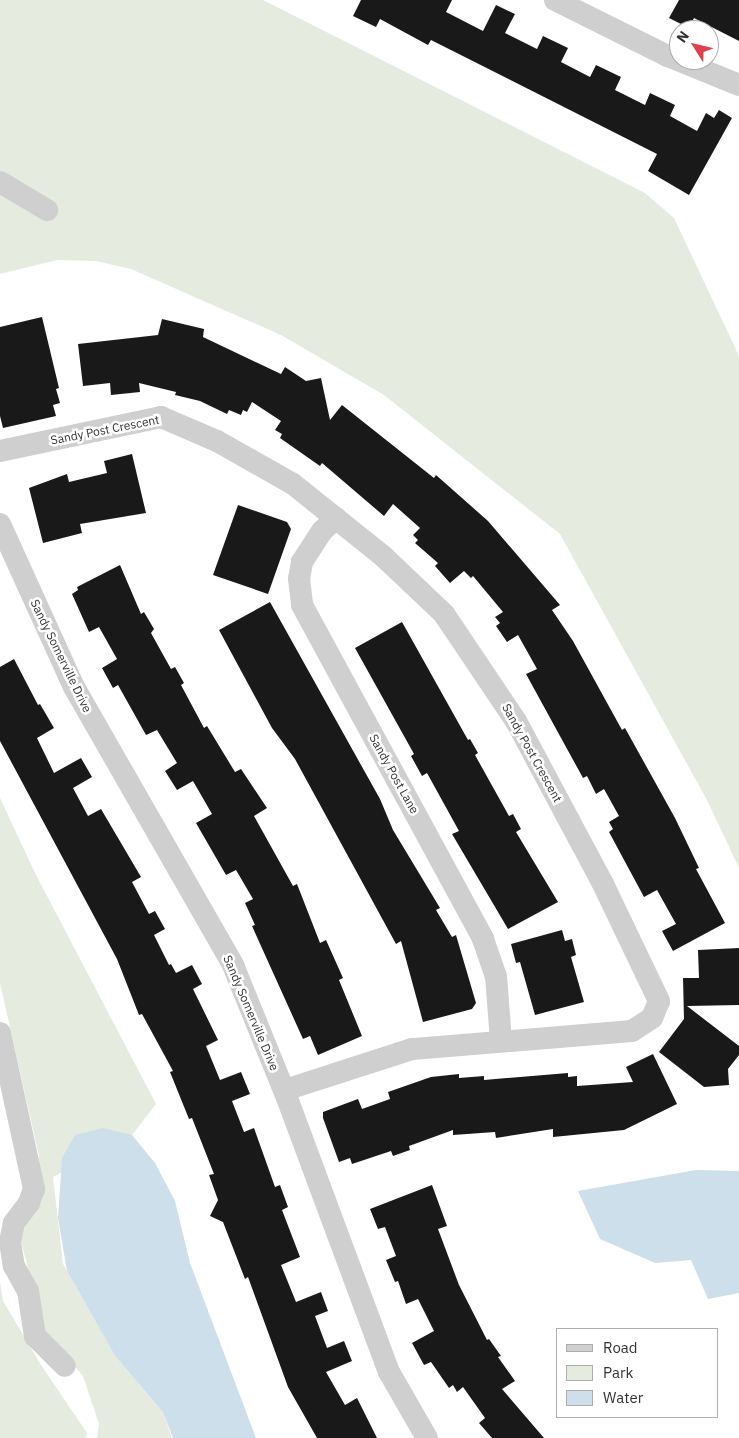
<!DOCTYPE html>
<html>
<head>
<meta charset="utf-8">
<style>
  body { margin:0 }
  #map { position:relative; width:739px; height:1438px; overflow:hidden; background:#fff; font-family:"IBM Plex Sans",sans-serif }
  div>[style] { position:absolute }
  .green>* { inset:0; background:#e5ebdf }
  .water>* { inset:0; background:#cddfea }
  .building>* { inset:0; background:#191919 }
  .minor>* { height:22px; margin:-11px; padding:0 11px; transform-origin:11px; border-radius:11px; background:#cfcfcf }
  span { translate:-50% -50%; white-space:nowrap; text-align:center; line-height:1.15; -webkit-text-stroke:5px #fff; paint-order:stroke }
  .street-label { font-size:12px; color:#323232 }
  .legend { position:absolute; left:556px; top:1328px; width:162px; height:90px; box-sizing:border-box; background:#fff; border:1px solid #adadad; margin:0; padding:6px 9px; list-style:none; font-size:15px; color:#323232 }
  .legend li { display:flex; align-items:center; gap:10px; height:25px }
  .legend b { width:25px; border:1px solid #adadad }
  .north { position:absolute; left:669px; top:20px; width:50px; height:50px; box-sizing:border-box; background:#fff; border:1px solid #adadad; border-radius:50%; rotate:306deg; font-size:14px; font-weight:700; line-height:20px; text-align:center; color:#323232 }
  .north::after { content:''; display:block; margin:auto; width:18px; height:22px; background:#dc424c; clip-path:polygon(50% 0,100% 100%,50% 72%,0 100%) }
</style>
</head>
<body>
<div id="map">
  <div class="green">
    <div style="clip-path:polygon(0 0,263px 0,645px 193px,674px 218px,739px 356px,739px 868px,707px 800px,560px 534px,384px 395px,281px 335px,131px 269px,96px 261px,57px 260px,0 274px)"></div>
    <div style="clip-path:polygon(0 798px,35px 873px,156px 1104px,132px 1135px,53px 1177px,63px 1264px,115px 1356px,163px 1412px,172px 1438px,97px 1438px,99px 1424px,83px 1376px,45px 1332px,20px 1238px,40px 1195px,39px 1156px,0 983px)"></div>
    <div style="clip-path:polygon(0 1282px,3px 1301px,41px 1365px,87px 1433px,86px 1438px,0 1438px)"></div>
  </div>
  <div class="water">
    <div style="clip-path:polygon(103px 1128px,132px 1135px,155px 1163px,175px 1201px,190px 1263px,256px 1438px,173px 1438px,163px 1412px,115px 1356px,67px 1271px,58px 1218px,62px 1158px,75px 1135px)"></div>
    <div style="clip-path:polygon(696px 1170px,739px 1171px,739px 1293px,708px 1299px,691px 1260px,655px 1263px,600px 1239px,578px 1191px)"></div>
  </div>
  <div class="building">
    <div style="clip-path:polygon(361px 0,452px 0,446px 12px,483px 31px,496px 5px,515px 14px,505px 33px,537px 49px,543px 36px,568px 48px,561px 62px,590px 77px,596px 65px,621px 77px,615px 90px,645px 105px,650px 93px,675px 105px,670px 116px,697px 131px,706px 113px,714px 118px,719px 110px,732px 118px,689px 195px,648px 171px,657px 154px,431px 40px,428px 45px,380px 19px,376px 27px,353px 16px)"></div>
    <div style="clip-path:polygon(679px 0,739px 0,739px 41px,694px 18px,689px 28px,669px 18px)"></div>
    <div style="clip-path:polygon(42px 317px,59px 388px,56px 389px,60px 403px,53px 405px,56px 416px,3px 428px,0 416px,0 327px)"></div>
    <div style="clip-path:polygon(162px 319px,204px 329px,203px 337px,281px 374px,285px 367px,306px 381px,321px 378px,330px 420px,342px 405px,434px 478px,436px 475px,488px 521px,560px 605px,552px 610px,573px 641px,622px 730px,625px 728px,675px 818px,699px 868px,696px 869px,725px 923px,673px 951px,662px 931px,676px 924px,657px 890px,644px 897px,609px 832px,613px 829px,609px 822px,619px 816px,604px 789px,596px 794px,587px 776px,583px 778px,526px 674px,537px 669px,518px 635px,507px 642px,496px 626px,500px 623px,495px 617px,503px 612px,473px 576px,471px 578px,464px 571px,450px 583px,435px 566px,438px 563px,415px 543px,418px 540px,413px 535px,420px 528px,393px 504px,384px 516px,322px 463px,320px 466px,280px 438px,282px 434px,275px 430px,281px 421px,252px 402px,247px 412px,243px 410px,241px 415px,229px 410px,227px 414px,200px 401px,175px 395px,176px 392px,139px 383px,140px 392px,111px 395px,110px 383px,83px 386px,78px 344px,158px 335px)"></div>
    <div style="clip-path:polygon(132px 454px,146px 513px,80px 524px,82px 533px,43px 543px,29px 488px,67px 474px,69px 482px,107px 473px,104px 461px)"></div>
    <div style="clip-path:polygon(238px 505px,287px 522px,291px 529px,268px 594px,213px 575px)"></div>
    <div style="clip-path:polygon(120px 565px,141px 614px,144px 612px,154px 629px,151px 633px,171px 669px,175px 667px,184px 683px,181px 685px,204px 728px,207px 726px,235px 772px,241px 769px,267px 808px,254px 816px,293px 886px,297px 884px,320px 943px,326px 940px,343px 978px,339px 980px,362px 1036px,318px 1055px,310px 1036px,303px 1039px,252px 926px,255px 925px,245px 903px,253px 899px,236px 870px,226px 875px,196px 823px,212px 814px,193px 781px,177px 790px,165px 771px,177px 763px,157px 730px,146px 735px,118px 685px,113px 688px,102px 668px,117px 659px,99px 627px,89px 632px,72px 594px,78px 590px,77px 587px)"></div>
    <div style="clip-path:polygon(270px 602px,380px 799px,393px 830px,440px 908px,436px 910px,452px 937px,456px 935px,476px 1003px,472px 1009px,423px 1022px,401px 941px,396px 944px,295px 759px,272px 728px,219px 630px)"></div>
    <div style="clip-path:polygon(402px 622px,468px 740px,470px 739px,478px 753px,475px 755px,509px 816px,513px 814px,521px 829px,516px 832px,558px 902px,508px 929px,452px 834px,459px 831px,427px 773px,422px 776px,411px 756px,414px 754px,355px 648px)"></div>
    <div style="clip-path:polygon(14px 659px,38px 705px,40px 704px,54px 728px,37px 738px,54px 773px,81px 758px,92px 777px,73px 788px,88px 816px,101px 809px,141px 877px,132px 882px,149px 914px,155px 911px,165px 929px,154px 935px,169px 965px,171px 964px,176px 973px,192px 965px,202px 984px,193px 989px,218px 1040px,206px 1046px,220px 1080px,241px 1072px,250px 1094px,232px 1101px,244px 1132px,254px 1128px,275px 1187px,280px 1185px,288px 1207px,282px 1210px,300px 1257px,281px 1265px,296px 1302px,321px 1292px,328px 1311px,315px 1316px,327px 1348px,344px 1341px,352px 1361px,326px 1372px,345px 1405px,357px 1398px,377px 1438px,317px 1438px,288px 1387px,248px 1277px,245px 1279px,223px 1222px,210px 1216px,218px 1200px,209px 1175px,214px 1174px,192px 1118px,189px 1119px,170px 1072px,173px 1071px,142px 1014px,139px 1015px,117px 959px,0 741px,0 667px)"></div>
    <div style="clip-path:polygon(562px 930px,565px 941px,572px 939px,576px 955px,571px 957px,584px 1002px,535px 1015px,520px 962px,516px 963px,511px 944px)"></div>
    <div style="clip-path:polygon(739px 948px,739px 1005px,687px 1006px,739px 1046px,739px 1055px,728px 1069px,729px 1085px,704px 1087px,659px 1052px,684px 1019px,683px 978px,699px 978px,698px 950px)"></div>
    <div style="clip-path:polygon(653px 1054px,677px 1104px,624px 1130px,553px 1137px,553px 1129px,496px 1138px,495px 1132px,453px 1135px,453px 1130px,409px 1146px,410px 1150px,393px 1156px,391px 1151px,352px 1164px,350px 1158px,339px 1162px,323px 1118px,323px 1112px,358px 1099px,362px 1109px,390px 1099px,388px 1092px,431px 1077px,459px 1074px,459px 1078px,484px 1076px,484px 1080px,568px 1073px,568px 1077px,577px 1076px,577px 1086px,633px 1082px,626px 1067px)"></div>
    <div style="clip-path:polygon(432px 1185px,447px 1226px,438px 1229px,459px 1285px,487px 1340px,489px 1339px,501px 1356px,498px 1357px,515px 1381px,502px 1389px,544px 1438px,492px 1438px,479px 1423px,485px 1418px,463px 1387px,457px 1392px,453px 1385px,449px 1388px,431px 1362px,424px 1365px,412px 1343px,434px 1331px,418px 1299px,406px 1304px,398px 1281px,395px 1282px,386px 1260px,396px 1256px,385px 1227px,378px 1229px,370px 1209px)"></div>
  </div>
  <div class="minor">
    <div style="left:555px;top:0;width:126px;rotate:26.4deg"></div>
    <div style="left:668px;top:56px;width:77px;rotate:22.2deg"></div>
    <div style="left:0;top:182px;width:55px;rotate:30.8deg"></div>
    <div style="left:0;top:451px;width:165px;rotate:-11.9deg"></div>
    <div style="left:161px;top:417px;width:61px;rotate:23.2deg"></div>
    <div style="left:217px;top:441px;width:87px;rotate:29.5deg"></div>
    <div style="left:293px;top:484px;width:117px;rotate:38.7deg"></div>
    <div style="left:384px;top:557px;width:83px;rotate:43.5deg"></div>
    <div style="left:444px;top:614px;width:129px;rotate:56.1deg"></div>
    <div style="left:516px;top:721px;width:185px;rotate:61.9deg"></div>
    <div style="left:603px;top:884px;width:130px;rotate:64.4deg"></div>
    <div style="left:659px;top:1001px;width:18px;rotate:112deg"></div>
    <div style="left:652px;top:1018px;width:24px;rotate:147deg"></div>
    <div style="left:632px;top:1031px;width:221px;rotate:175.3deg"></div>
    <div style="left:412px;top:1049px;width:133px;rotate:162.1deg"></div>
    <div style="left:336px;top:518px;width:19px;rotate:137deg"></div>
    <div style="left:322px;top:531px;width:37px;rotate:123deg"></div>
    <div style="left:302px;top:562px;width:17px;rotate:100deg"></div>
    <div style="left:299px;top:579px;width:26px;rotate:83deg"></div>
    <div style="left:302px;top:605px;width:380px;rotate:61.5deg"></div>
    <div style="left:483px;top:939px;width:39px;rotate:71deg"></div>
    <div style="left:496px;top:976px;width:65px;rotate:85.6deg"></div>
    <div style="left:0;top:524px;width:179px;rotate:65.6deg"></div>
    <div style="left:74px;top:687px;width:320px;rotate:60.2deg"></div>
    <div style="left:233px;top:965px;width:144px;rotate:67.9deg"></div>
    <div style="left:287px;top:1098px;width:292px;rotate:69.6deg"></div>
    <div style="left:389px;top:1372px;width:76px;rotate:60.1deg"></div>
    <div style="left:0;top:1033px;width:160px;rotate:77.7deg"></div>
    <div style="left:34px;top:1189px;width:15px;rotate:110deg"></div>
    <div style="left:29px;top:1203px;width:25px;rotate:127deg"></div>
    <div style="left:14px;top:1223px;width:19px;rotate:102deg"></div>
    <div style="left:10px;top:1242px;width:24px;rotate:81deg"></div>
    <div style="left:14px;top:1266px;width:29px;rotate:61deg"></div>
    <div style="left:28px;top:1291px;width:46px;rotate:81.2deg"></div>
    <div style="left:35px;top:1336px;width:42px;rotate:45deg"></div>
  </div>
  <div class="street-label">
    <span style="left:105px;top:430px;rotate:-11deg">Sandy Post Crescent</span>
    <span style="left:61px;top:656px;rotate:64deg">Sandy Somerville Drive</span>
    <span style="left:532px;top:753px;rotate:61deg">Sandy Post Crescent</span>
    <span style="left:394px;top:774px;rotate:61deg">Sandy Post Lane</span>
    <span style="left:251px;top:1013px;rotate:67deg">Sandy Somerville Drive</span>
  </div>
  <ul class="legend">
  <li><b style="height:6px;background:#cfcfcf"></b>Road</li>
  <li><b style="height:14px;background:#e5ebdf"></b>Park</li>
  <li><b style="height:14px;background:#cddfea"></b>Water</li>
  </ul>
  <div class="north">N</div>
</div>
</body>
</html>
